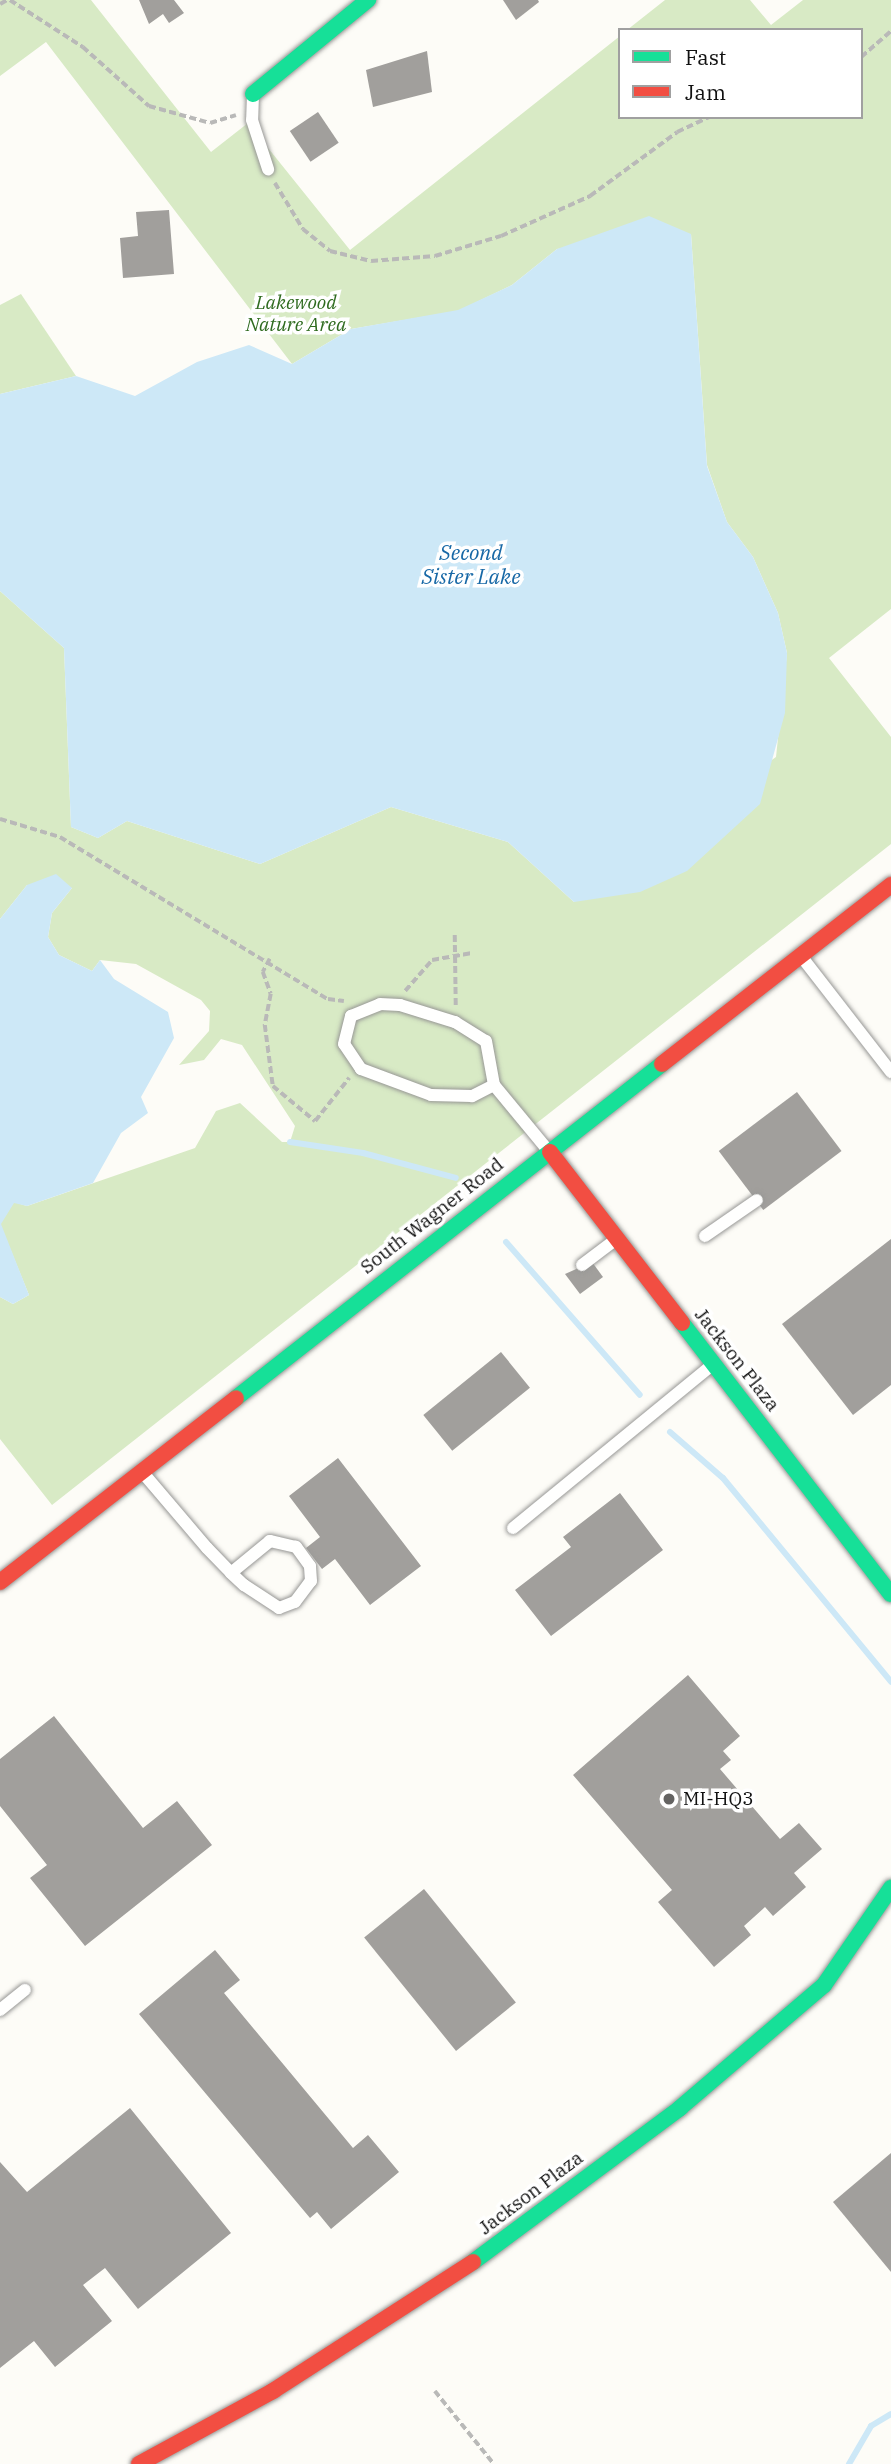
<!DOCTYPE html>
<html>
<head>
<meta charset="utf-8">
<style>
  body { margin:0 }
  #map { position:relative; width:891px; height:2464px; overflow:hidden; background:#fdfcf7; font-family:"IBM Plex Serif",serif }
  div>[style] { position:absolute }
  .forest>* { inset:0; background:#d8eac5 }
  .water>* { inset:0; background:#cde8f7 }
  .stream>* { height:6px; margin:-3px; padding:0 3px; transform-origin:3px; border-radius:3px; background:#cde8f7 }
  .building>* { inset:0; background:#a19f9c; transform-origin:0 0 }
  .path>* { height:3.5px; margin-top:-1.75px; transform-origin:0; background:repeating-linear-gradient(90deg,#b9b9b8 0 7px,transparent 0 10.5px) }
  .roads { filter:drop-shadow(0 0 2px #979795) drop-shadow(0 0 2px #979795) }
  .lane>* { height:12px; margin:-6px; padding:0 6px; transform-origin:6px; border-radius:6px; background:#fffffe }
  .fast>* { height:16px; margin:-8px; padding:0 8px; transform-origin:8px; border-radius:8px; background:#16e098 }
  .jam>* { height:16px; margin:-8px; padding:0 8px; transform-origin:8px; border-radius:8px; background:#f24e42 }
  .dots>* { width:19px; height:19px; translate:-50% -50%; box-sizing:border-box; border:4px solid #fff; border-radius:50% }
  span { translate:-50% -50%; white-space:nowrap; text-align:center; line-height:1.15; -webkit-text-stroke:7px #fff; paint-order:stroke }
  .park-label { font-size:19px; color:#2f6b1f; font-style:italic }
  .street-label { font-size:19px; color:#111 }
  .poi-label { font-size:19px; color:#111 }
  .left { translate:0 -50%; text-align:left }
  .water-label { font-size:21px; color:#1768a6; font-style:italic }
  .legend { position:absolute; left:618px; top:28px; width:245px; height:91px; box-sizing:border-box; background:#fff; border:2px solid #a0a0a0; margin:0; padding:9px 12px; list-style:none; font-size:21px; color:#111 }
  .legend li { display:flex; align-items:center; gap:14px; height:35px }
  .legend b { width:35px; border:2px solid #a0a0a0 }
</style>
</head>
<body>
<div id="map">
  <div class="forest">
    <div style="clip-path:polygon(0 0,91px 0,211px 152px,248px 123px,350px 250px,620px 36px,620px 117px,861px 117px,861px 30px,627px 30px,665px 0,750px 0,771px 25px,803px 0,891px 0,891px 609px,829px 658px,891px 737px,891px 844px,52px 1505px,0 1439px,0 1297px,13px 1304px,29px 1295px,0 1224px,14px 1202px,27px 1206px,195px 1148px,216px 1111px,240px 1103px,282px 1142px,290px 1142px,295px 1126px,242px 1045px,221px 1039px,204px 1060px,179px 1065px,209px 1031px,210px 1011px,201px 1000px,136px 964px,100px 960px,92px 971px,59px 955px,48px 937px,52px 913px,72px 888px,27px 885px,0 919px,0 591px,64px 648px,71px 827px,98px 838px,127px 821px,260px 864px,391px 807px,508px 842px,574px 902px,776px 757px,787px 653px,778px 613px,753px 557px,727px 522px,707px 465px,691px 234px,557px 249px,512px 285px,458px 311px,351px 329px,292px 364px,46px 42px,0 76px)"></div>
    <div style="clip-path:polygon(21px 294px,76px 376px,0 394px,0 305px)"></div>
  </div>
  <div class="water">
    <div style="clip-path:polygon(649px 216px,691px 234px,707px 466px,727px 522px,753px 557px,778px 613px,787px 653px,785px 713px,760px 804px,687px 871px,640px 892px,574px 902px,508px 842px,391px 807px,260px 864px,127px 821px,98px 838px,71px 827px,64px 648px,0 591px,0 394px,76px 376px,135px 396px,197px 362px,249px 345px,292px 364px,351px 329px,458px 310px,512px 285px,557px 249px)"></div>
    <div style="clip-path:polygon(56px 874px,72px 888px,52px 913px,48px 937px,59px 955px,92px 971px,100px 960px,114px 979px,168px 1012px,174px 1038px,141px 1097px,148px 1113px,121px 1133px,93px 1183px,27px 1206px,14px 1203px,1px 1224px,29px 1295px,13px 1304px,0 1297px,0 919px,27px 885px)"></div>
  </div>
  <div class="stream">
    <div style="left:290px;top:1142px;width:74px;rotate:8.6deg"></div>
    <div style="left:363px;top:1153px;width:96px;rotate:15deg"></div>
    <div style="left:506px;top:1242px;width:203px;rotate:48.8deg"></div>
    <div style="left:670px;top:1432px;width:70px;rotate:41deg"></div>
    <div style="left:723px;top:1478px;width:264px;rotate:50.5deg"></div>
    <div style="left:849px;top:2464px;width:44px;rotate:-59.9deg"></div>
    <div style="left:871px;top:2426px;width:23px;rotate:-31deg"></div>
  </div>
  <div class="building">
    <div style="clip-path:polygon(139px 0,174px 0,184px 13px,169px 23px,163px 14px,149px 24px)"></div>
    <div style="clip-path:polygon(503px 0,538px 0,539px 2px,516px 20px)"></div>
    <div style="clip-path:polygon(427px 51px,432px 92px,373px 107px,366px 70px)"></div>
    <div style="left:318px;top:112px;width:37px;height:34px;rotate:56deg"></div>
    <div style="clip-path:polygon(169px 210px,174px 274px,123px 278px,120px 238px,138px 236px,136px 212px)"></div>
    <div style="left:797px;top:1092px;width:74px;height:98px;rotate:53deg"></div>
    <div style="clip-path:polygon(891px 1239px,891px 1385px,853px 1415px,782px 1324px)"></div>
    <div style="clip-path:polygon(592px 1262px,603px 1277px,580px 1294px,565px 1274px)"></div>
    <div style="left:501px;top:1352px;width:46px;height:100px;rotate:51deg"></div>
    <div style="clip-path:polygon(338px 1458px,421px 1566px,370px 1605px,335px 1559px,322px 1569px,306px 1548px,320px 1537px,289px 1496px)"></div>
    <div style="clip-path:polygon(620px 1493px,663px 1550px,551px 1636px,515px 1590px,571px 1547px,563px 1537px)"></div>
    <div style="clip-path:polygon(688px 1675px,740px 1736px,723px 1751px,731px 1760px,720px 1769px,780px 1839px,799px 1823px,822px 1849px,794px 1873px,806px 1887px,773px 1916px,765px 1907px,744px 1926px,751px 1935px,714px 1967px,658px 1902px,672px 1890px,573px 1775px)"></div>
    <div style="clip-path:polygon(54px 1716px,143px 1828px,177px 1801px,212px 1845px,85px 1946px,30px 1878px,47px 1865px,0 1806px,0 1759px)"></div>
    <div style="left:424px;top:1889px;width:146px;height:77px;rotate:51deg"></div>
    <div style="clip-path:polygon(215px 1950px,240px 1980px,224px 1993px,353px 2148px,368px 2135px,399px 2172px,331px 2229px,317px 2212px,310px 2218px,139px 2014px)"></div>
    <div style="clip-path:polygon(130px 2108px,231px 2233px,138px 2309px,105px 2268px,83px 2285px,112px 2321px,55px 2367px,34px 2341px,0 2368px,0 2162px,27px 2192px)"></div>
    <div style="clip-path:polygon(891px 2153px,891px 2272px,833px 2202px)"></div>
  </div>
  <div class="path">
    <div style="left:10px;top:0;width:87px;rotate:32.8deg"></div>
    <div style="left:83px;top:47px;width:89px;rotate:41.8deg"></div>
    <div style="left:149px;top:106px;width:63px;rotate:15.6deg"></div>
    <div style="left:210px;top:123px;width:27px;rotate:-17deg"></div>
    <div style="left:0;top:4px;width:8px;rotate:-30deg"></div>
    <div style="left:861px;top:57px;width:40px;rotate:-41deg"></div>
    <div style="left:275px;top:183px;width:54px;rotate:58.7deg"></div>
    <div style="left:303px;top:229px;width:35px;rotate:39deg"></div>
    <div style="left:330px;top:251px;width:42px;rotate:13.7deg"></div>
    <div style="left:371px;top:261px;width:64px;rotate:-4.5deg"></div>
    <div style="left:435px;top:256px;width:69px;rotate:-16.9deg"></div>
    <div style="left:501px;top:236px;width:98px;rotate:-24.2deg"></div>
    <div style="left:590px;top:196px;width:108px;rotate:-36.3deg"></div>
    <div style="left:677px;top:132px;width:35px;rotate:-25deg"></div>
    <div style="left:0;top:819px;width:63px;rotate:16.7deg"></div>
    <div style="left:60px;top:837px;width:313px;rotate:31.2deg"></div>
    <div style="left:328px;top:999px;width:16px;rotate:7deg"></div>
    <div style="left:455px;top:935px;width:71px;rotate:89.2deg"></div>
    <div style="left:270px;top:959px;width:15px;rotate:118deg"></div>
    <div style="left:263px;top:972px;width:23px;rotate:70deg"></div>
    <div style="left:271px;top:994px;width:32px;rotate:101deg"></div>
    <div style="left:265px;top:1025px;width:62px;rotate:82.5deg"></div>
    <div style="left:273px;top:1086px;width:55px;rotate:39.8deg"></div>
    <div style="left:315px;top:1121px;width:55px;rotate:-51.7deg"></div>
    <div style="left:405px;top:991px;width:41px;rotate:-48.9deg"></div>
    <div style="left:432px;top:960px;width:39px;rotate:-10deg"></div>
    <div style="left:435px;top:2391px;width:94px;rotate:51.1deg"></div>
  </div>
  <div class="roads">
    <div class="lane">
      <div style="left:253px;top:95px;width:25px;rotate:92deg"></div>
      <div style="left:252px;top:120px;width:52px;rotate:71.9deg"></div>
      <div style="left:801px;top:956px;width:147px;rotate:52.2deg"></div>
      <div style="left:494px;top:1085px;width:25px;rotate:153deg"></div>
      <div style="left:472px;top:1096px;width:41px;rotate:-178.6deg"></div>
      <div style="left:431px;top:1095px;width:75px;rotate:-159.6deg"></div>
      <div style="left:361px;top:1069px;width:30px;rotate:-124deg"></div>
      <div style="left:344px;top:1044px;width:29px;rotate:-76deg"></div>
      <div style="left:351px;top:1016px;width:31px;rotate:-22deg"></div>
      <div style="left:380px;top:1004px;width:20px;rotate:3deg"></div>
      <div style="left:400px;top:1005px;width:58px;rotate:17.2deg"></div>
      <div style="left:455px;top:1022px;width:36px;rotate:32deg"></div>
      <div style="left:486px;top:1041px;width:45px;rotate:79.7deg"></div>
      <div style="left:494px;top:1085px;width:83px;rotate:50.4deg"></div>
      <div style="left:705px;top:1236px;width:63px;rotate:-34.7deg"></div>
      <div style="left:582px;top:1265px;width:40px;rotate:-37deg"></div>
      <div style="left:144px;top:1474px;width:97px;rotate:49.6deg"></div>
      <div style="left:207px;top:1548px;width:35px;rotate:46deg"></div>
      <div style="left:231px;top:1573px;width:18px;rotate:43deg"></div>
      <div style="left:244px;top:1585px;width:42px;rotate:33.3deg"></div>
      <div style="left:279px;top:1608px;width:17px;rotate:-21deg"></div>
      <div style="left:295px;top:1602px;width:26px;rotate:-53deg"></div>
      <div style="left:311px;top:1581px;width:15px;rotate:-94deg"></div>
      <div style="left:310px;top:1566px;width:24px;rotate:-126deg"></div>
      <div style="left:296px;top:1547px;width:27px;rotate:-167deg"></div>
      <div style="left:270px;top:1541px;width:50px;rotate:140.6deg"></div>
      <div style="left:513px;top:1528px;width:257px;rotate:-39.3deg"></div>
      <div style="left:0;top:2010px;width:32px;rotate:-39deg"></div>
    </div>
    <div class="fast">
      <div style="left:253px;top:94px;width:149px;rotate:-39.3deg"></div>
      <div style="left:682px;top:1323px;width:342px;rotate:52.4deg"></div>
      <div style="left:236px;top:1398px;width:541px;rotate:-38.1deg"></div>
      <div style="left:473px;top:2262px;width:258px;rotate:-36.6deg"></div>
      <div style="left:680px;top:2108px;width:189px;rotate:-40.5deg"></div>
      <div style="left:824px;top:1985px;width:118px;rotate:-55.4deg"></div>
    </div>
    <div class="jam">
      <div style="left:662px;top:1064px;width:291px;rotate:-38deg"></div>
      <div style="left:550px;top:1152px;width:216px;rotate:52.3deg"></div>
      <div style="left:0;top:1582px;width:299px;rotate:-37.9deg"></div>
      <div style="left:139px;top:2464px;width:153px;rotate:-28.6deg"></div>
      <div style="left:273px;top:2391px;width:238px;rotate:-32.8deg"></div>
    </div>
  </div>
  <div class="dots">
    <div style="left:669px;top:1799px;background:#646362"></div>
  </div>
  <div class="park-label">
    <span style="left:296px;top:314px">Lakewood<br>Nature Area</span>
  </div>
  <div class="street-label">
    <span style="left:432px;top:1216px;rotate:-38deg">South Wagner Road</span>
    <span style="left:737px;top:1360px;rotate:52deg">Jackson Plaza</span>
    <span style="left:531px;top:2193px;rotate:-37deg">Jackson Plaza</span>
  </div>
  <div class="poi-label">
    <span class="left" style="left:683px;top:1799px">MI-HQ3</span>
  </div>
  <div class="water-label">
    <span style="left:471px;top:564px">Second<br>Sister Lake</span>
  </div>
  <ul class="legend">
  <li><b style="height:9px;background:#16e098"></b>Fast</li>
  <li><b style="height:9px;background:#f24e42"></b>Jam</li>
  </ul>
</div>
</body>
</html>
